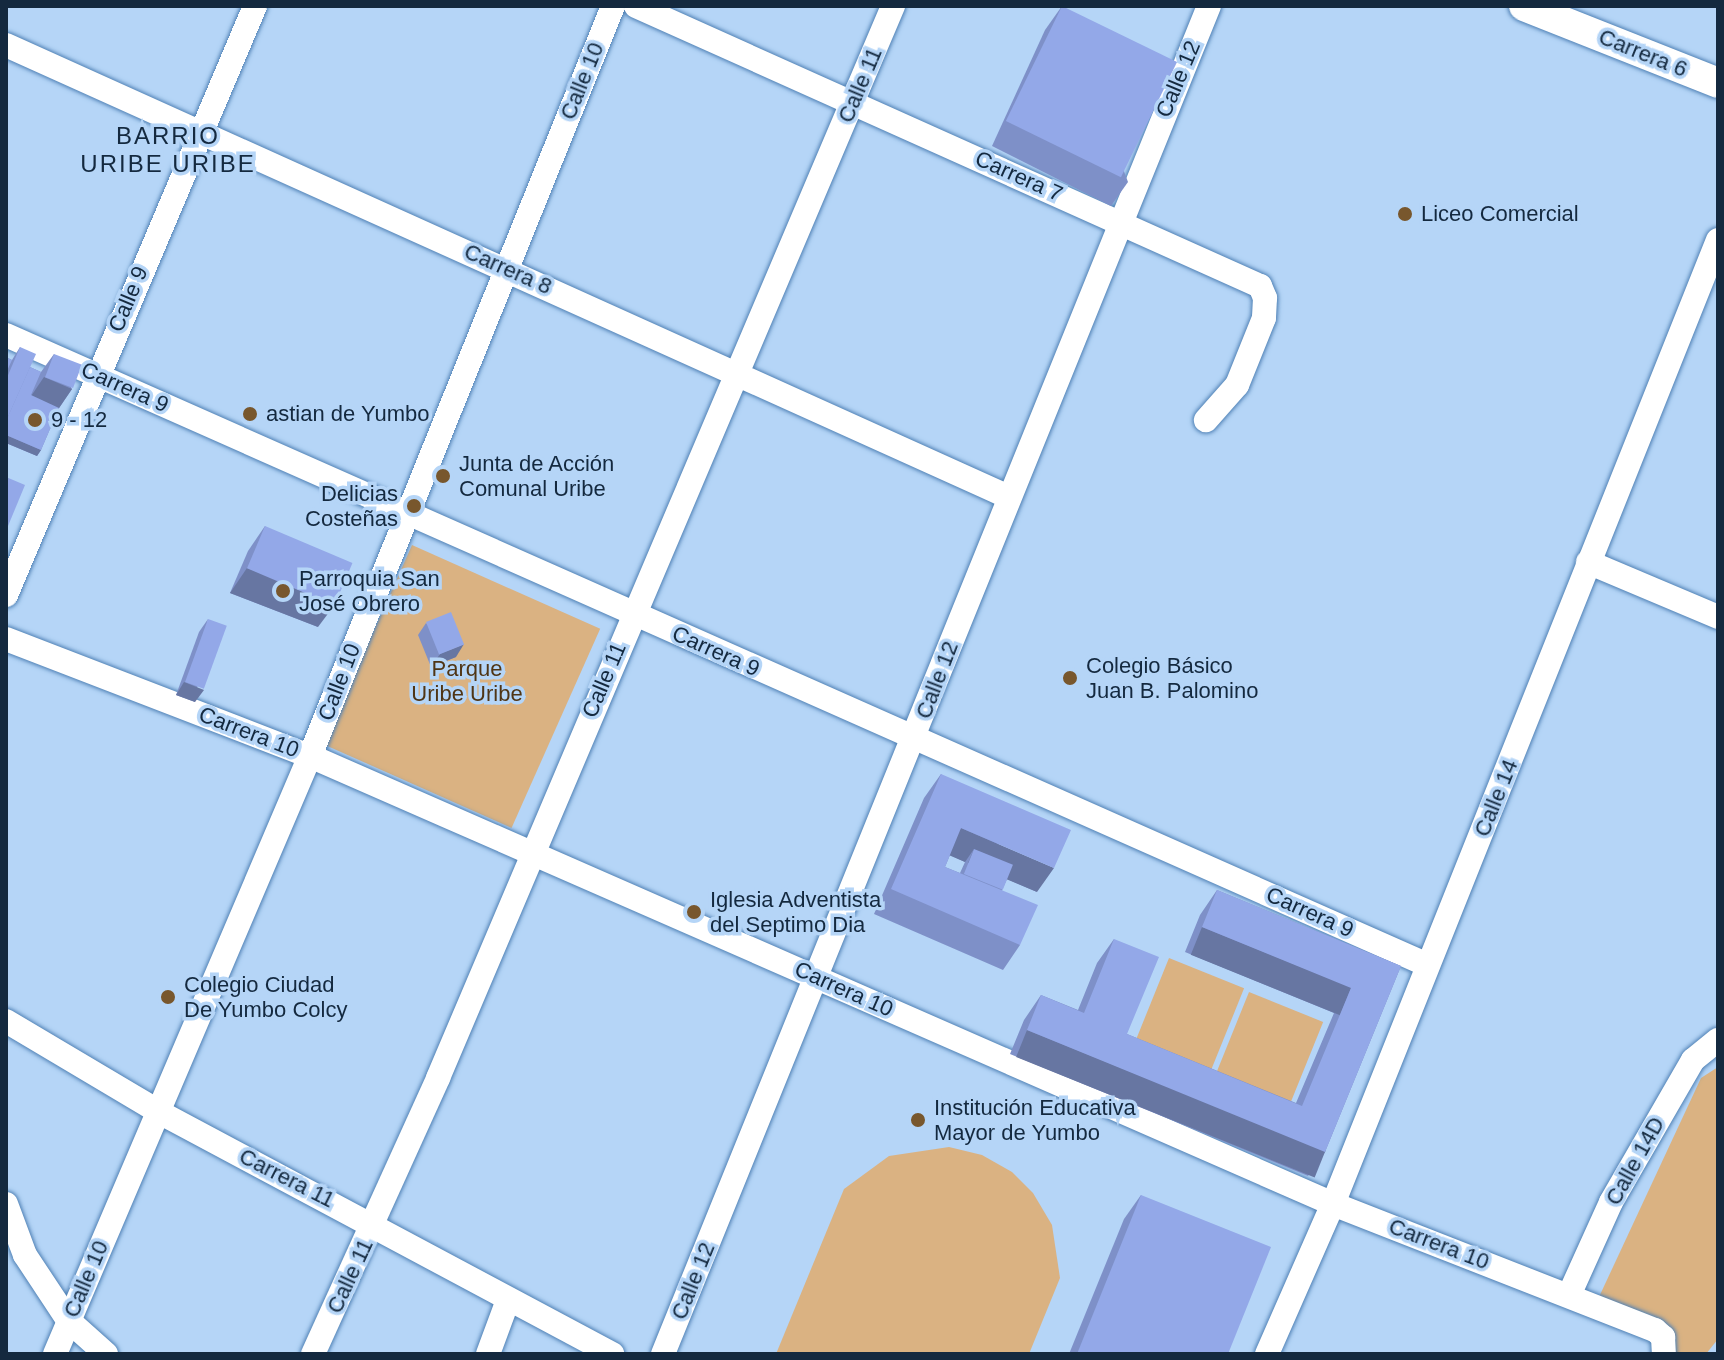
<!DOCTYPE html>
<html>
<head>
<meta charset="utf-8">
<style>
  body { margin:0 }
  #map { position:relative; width:1724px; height:1360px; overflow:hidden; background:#b5d5f7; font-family:Arial,sans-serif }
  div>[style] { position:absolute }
  .green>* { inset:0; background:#dab282; transform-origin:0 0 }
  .roads { filter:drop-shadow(0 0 2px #4f81b5) drop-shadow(0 0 2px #4f81b5) }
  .minor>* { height:24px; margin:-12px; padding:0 12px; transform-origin:12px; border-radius:12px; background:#fff }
  .tertiary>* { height:30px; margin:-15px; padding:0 15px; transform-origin:15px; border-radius:15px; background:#fff }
  .wall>* { inset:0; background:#7e90c8 }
  .shaded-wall>* { inset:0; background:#6776a2; transform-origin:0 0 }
  .building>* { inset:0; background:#93a8e8; transform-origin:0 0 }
  .dots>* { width:22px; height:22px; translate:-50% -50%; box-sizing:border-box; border:4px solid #b5d5f7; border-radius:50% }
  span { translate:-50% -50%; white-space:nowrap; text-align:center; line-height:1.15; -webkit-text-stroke:7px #b5d5f7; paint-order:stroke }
  .street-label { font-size:22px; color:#14293f }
  .poi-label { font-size:22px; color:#14293f }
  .left { translate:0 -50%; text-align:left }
  .right { translate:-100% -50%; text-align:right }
  .park-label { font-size:22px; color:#4f3515 }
  .neighbourhood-label { font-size:24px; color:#14293f; letter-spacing:2px }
  .frame { position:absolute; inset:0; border:8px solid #14293f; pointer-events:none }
</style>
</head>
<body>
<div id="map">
  <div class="green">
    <div style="left:412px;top:545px;width:206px;height:218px;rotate:24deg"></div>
    <div style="left:1169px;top:958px;width:81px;height:107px;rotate:22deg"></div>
    <div style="left:1249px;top:992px;width:80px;height:106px;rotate:22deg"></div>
    <div style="clip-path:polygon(1718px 1067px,1718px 1339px,1706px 1354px,1672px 1354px,1599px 1297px,1701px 1078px)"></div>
    <div style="clip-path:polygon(949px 1147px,982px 1155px,1012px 1172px,1033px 1193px,1052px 1225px,1060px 1278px,1029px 1354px,776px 1354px,844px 1189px,889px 1156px)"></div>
  </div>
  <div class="roads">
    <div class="minor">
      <div style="left:636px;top:6px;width:684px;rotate:24.17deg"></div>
      <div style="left:1260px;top:286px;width:13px;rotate:67deg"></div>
      <div style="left:1265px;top:298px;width:20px;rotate:93deg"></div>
      <div style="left:1264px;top:318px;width:72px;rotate:111.9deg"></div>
      <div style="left:1237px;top:385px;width:47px;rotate:131.5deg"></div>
      <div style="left:6px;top:45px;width:1100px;rotate:24.26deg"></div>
      <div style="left:6px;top:335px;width:1555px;rotate:23.9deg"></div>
      <div style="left:1588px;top:562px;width:141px;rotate:22.9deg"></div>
      <div style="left:6px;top:595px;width:639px;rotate:-67.08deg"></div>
      <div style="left:6px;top:639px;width:326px;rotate:21.1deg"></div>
      <div style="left:310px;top:756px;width:1117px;rotate:23.65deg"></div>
      <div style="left:1333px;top:1204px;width:346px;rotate:21.4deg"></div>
      <div style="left:1655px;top:1330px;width:11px;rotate:41deg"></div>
      <div style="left:1663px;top:1337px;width:17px;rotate:87deg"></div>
      <div style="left:6px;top:1021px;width:178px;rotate:30.7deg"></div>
      <div style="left:159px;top:1112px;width:514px;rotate:28.11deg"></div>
      <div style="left:6px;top:1204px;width:54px;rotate:69.6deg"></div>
      <div style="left:25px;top:1255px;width:78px;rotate:56.5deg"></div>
      <div style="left:68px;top:1320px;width:51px;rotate:41.8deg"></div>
      <div style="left:1570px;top:1293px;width:100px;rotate:-65.7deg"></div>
      <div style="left:1611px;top:1202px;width:164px;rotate:-60deg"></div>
      <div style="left:1693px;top:1060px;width:32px;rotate:-39deg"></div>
      <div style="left:55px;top:1354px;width:650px;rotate:-66.91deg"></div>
      <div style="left:310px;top:756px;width:809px;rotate:-68deg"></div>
      <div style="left:313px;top:1354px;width:303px;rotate:-65.6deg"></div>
      <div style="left:438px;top:1078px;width:1165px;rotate:-67deg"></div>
      <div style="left:488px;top:1354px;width:58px;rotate:-69.7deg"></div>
      <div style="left:663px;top:1354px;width:1454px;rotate:-67.95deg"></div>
      <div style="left:1267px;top:1354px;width:164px;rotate:-66.3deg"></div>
      <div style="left:1333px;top:1204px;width:1038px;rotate:-68.23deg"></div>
    </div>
    <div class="tertiary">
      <div style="left:1524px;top:6px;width:209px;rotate:21.6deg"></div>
    </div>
  </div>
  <div class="wall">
    <div style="clip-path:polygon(1062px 6px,1128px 182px,1111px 206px,992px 146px,1045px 30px)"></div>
    <div style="clip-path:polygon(20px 347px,30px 367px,41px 372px,54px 354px,72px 389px,59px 408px,41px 450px,37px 456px,6px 443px,6px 357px,12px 360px)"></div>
    <div style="clip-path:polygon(265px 526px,318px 627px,230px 593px,248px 551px)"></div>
    <div style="clip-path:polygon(208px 619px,195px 702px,176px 695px,199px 632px)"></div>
    <div style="clip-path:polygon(426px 623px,456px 657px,431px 667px,418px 635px)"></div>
    <div style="clip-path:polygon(evenodd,941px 774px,1037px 892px,1007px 879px,1002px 890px,1020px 945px,1003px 970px,874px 914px,924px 798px,941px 774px,950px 855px,965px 862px,960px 873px,945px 867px,950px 855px)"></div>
    <div style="clip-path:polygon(1217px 890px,1401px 966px,1325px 1152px,1308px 1176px,1010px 1054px,1024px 1020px,1041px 995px,1078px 1010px,1097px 963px,1114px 939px,1127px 1034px,1296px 1103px,1334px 1013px,1185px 952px,1200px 915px)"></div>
    <div style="clip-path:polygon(1141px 1195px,1228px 1354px,1069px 1354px,1124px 1219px)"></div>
  </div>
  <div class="shaded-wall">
    <div style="clip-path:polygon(44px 377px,72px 389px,55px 414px,27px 402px)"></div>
    <div style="clip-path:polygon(6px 435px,41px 450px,37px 456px,6px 443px)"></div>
    <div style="clip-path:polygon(247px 568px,336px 603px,318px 627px,230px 593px)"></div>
    <div style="clip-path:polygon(464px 644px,456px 657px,431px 667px,440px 654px)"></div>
    <div style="clip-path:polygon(184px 682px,204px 690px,195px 702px,176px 695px)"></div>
    <div style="clip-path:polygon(961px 828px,1054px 868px,1037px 892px,968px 863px,974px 849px,965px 862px,944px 853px)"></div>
    <div style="left:1202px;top:927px;width:161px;height:30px;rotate:22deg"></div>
    <div style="left:1027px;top:1030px;width:322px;height:29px;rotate:22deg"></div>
  </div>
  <div class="building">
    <div style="left:1062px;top:6px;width:128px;height:128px;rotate:26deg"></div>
    <div style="clip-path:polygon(20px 347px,36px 354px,7px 419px,6px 418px,6px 380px)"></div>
    <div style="left:54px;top:354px;width:30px;height:25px;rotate:21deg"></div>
    <div style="clip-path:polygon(6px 357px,12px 360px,6px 373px)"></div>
    <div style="clip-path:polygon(30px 367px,41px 372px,31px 395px,59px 408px,41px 450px,6px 435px,6px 421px)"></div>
    <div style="clip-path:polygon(6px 477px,25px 485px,8px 526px,6px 525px)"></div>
    <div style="left:265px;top:526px;width:95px;height:46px;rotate:23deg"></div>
    <div style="left:451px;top:612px;width:35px;height:27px;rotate:68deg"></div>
    <div style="left:208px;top:619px;width:20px;height:67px;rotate:20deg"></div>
    <div style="clip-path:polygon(941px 774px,1071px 830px,1054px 868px,961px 828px,945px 867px,1038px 905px,1020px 945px,891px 889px)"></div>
    <div style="left:974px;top:849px;width:42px;height:27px;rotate:22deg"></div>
    <div style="clip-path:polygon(1217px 890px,1401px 966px,1325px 1152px,1027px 1030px,1041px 995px,1084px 1013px,1114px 939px,1159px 957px,1127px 1034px,1302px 1106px,1351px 988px,1202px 927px)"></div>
    <div style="clip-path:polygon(1141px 1195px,1271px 1247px,1228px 1354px,1077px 1354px)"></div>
  </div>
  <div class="dots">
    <div style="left:1405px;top:214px;background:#78572d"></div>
    <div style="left:250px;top:414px;background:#78572d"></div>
    <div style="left:35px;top:420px;background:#78572d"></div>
    <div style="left:443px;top:476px;background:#78572d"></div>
    <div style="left:414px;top:506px;background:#78572d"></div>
    <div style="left:283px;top:591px;background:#78572d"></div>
    <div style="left:1070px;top:678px;background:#78572d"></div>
    <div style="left:694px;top:912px;background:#78572d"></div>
    <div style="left:168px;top:997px;background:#78572d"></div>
    <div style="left:918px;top:1120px;background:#78572d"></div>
  </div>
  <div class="street-label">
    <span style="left:1643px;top:53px;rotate:22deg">Carrera 6</span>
    <span style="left:1178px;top:79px;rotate:-67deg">Calle 12</span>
    <span style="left:582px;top:81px;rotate:-68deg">Calle 10</span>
    <span style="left:860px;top:85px;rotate:-67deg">Calle 11</span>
    <span style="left:1019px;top:176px;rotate:24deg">Carrera 7</span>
    <span style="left:508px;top:269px;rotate:24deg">Carrera 8</span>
    <span style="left:128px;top:299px;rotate:-67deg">Calle 9</span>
    <span style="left:125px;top:387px;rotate:24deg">Carrera 9</span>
    <span style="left:716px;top:651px;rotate:24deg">Carrera 9</span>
    <span style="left:604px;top:680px;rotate:-67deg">Calle 11</span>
    <span style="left:937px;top:680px;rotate:-69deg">Calle 12</span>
    <span style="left:339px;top:682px;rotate:-69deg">Calle 10</span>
    <span style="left:249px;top:732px;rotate:21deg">Carrera 10</span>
    <span style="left:1496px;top:798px;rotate:-68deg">Calle 14</span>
    <span style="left:1310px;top:912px;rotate:24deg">Carrera 9</span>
    <span style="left:844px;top:989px;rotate:24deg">Carrera 10</span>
    <span style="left:1635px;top:1161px;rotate:-61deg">Calle 14D</span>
    <span style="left:287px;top:1178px;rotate:27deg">Carrera 11</span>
    <span style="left:1439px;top:1244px;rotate:21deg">Carrera 10</span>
    <span style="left:350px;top:1276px;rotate:-65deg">Calle 11</span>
    <span style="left:86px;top:1279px;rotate:-67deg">Calle 10</span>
    <span style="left:693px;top:1281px;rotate:-68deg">Calle 12</span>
  </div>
  <div class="poi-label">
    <span class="left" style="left:1421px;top:214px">Liceo Comercial</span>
    <span class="left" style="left:266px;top:414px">astian de Yumbo</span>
    <span class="left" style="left:51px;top:420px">9 - 12</span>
    <span class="left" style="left:459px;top:476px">Junta de Acción<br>Comunal Uribe</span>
    <span class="right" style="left:398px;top:506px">Delicias<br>Costeñas</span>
    <span class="left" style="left:299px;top:591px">Parroquia San<br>José Obrero</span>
    <span class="left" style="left:1086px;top:678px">Colegio Básico<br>Juan B. Palomino</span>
    <span class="left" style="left:710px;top:912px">Iglesia Adventista<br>del Septimo Dia</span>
    <span class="left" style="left:184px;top:997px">Colegio Ciudad<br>De Yumbo Colcy</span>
    <span class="left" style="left:934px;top:1120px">Institución Educativa<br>Mayor de Yumbo</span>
  </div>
  <div class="park-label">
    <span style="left:467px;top:681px">Parque<br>Uribe Uribe</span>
  </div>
  <div class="neighbourhood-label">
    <span style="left:168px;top:150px">BARRIO<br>URIBE URIBE</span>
  </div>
  <div class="frame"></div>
</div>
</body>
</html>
